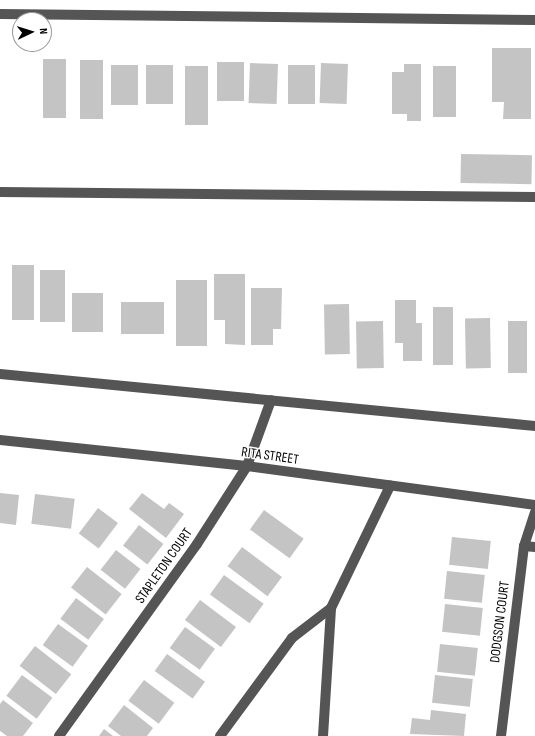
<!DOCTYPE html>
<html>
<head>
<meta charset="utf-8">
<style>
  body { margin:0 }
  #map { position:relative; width:535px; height:736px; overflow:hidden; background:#fff; font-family:"Sofia Sans Condensed",sans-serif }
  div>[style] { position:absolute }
  .building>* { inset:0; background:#c4c4c4; transform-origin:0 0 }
  .minor>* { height:10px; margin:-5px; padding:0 5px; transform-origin:5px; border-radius:5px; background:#555 }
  span { translate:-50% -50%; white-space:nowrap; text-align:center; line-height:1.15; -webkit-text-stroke:3px #fff; paint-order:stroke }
  .street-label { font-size:14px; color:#000 }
  .north { position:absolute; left:12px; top:12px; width:40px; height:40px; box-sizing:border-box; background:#fff; border:1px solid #999; border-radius:50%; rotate:86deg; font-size:11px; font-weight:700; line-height:16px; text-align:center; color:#000 }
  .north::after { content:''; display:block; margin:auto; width:14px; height:18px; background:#000; clip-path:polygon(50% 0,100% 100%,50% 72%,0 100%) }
</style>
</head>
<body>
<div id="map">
  <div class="building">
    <div style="clip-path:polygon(492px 48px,531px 48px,531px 119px,503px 119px,504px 102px,492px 102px)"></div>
    <div style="left:43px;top:59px;width:23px;height:59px"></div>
    <div style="left:80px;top:60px;width:23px;height:59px"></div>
    <div style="left:217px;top:62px;width:27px;height:39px"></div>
    <div style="left:250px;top:63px;width:28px;height:40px;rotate:2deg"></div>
    <div style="left:321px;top:63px;width:27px;height:40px;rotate:2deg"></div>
    <div style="clip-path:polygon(404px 64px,421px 64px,421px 121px,407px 121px,407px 114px,392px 114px,392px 72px,404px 72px)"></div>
    <div style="left:111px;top:65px;width:27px;height:40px"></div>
    <div style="left:146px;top:65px;width:27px;height:39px"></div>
    <div style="left:288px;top:65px;width:27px;height:39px"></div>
    <div style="left:185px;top:66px;width:23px;height:59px"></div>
    <div style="left:433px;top:66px;width:23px;height:51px"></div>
    <div style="left:461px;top:154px;width:71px;height:29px;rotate:1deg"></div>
    <div style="left:12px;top:265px;width:22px;height:55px"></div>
    <div style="left:40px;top:270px;width:25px;height:52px"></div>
    <div style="clip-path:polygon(214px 274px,245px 274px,245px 345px,225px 344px,225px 320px,214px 320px)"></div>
    <div style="left:176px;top:280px;width:31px;height:66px"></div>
    <div style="clip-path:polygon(251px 288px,282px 288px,281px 329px,273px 329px,273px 345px,251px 345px)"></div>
    <div style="left:72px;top:293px;width:31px;height:39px"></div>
    <div style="clip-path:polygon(395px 300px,416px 300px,416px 323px,422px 323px,422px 361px,403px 361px,403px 343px,395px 343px)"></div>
    <div style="left:121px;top:302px;width:43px;height:32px"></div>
    <div style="left:349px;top:304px;width:50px;height:25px;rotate:89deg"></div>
    <div style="left:433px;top:307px;width:20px;height:58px"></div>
    <div style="left:490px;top:318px;width:50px;height:25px;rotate:89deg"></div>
    <div style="left:383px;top:321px;width:47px;height:27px;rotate:89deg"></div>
    <div style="left:508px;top:321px;width:19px;height:52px"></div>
    <div style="clip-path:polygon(0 493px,19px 495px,16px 525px,0 523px)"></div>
    <div style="clip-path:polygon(142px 493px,164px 509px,169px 503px,184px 514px,166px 538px,129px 509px)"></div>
    <div style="left:35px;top:494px;width:40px;height:30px;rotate:7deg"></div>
    <div style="left:98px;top:508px;width:25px;height:32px;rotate:37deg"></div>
    <div style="left:264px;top:510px;width:49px;height:24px;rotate:36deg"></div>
    <div style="left:139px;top:525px;width:31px;height:26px;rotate:38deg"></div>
    <div style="left:452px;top:537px;width:39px;height:28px;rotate:6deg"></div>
    <div style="left:242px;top:547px;width:50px;height:24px;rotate:37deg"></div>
    <div style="left:116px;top:550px;width:31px;height:25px;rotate:38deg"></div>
    <div style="left:87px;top:567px;width:44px;height:26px;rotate:38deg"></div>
    <div style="left:447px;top:571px;width:38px;height:28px;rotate:6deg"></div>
    <div style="left:224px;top:575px;width:49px;height:24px;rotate:36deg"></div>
    <div style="left:76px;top:598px;width:35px;height:26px;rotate:37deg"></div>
    <div style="left:200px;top:600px;width:45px;height:25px;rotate:37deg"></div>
    <div style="left:445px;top:604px;width:38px;height:28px;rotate:6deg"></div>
    <div style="left:58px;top:624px;width:37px;height:26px;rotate:36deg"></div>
    <div style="left:185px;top:627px;width:37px;height:26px;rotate:36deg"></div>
    <div style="left:440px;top:644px;width:38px;height:28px;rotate:6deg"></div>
    <div style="left:35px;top:646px;width:46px;height:25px;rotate:38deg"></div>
    <div style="left:167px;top:654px;width:47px;height:21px;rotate:36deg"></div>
    <div style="left:22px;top:675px;width:38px;height:26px;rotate:37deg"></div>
    <div style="left:435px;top:675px;width:38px;height:28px;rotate:6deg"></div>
    <div style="left:144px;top:680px;width:38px;height:26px;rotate:37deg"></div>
    <div style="clip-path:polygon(3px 700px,33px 723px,23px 736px,7px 736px,0 731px,0 704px)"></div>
    <div style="clip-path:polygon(124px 705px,153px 728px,147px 736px,121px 736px,108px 726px)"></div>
    <div style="clip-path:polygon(431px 710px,466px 714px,464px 736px,410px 734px,412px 718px,430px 720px)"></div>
    <div style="clip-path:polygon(104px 729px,113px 736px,99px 736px)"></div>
  </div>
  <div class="minor">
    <div style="left:0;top:14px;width:535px;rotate:0.64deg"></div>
    <div style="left:0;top:192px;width:535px;rotate:0.54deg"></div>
    <div style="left:0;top:374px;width:538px;rotate:5.55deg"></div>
    <div style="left:0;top:440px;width:248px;rotate:6deg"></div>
    <div style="left:247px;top:466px;width:291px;rotate:7.7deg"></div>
    <div style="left:524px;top:546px;width:11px;rotate:5deg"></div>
    <div style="left:59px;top:736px;width:236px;rotate:-54.3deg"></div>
    <div style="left:197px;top:544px;width:93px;rotate:-57.3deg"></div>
    <div style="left:247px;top:466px;width:70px;rotate:-70deg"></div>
    <div style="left:220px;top:736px;width:122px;rotate:-53.7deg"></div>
    <div style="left:292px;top:638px;width:49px;rotate:-37.6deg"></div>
    <div style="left:323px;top:736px;width:128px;rotate:-86.4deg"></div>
    <div style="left:331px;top:608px;width:136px;rotate:-64.2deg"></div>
    <div style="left:501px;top:736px;width:191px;rotate:-83.1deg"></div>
    <div style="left:524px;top:546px;width:35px;rotate:-72deg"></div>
  </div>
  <div class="street-label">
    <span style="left:270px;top:456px;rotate:8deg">RITA STREET</span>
    <span style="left:164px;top:566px;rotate:-55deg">STAPLETON COURT</span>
    <span style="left:500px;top:622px;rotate:-83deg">DODGSON COURT</span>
  </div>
  <div class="north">N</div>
</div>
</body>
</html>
